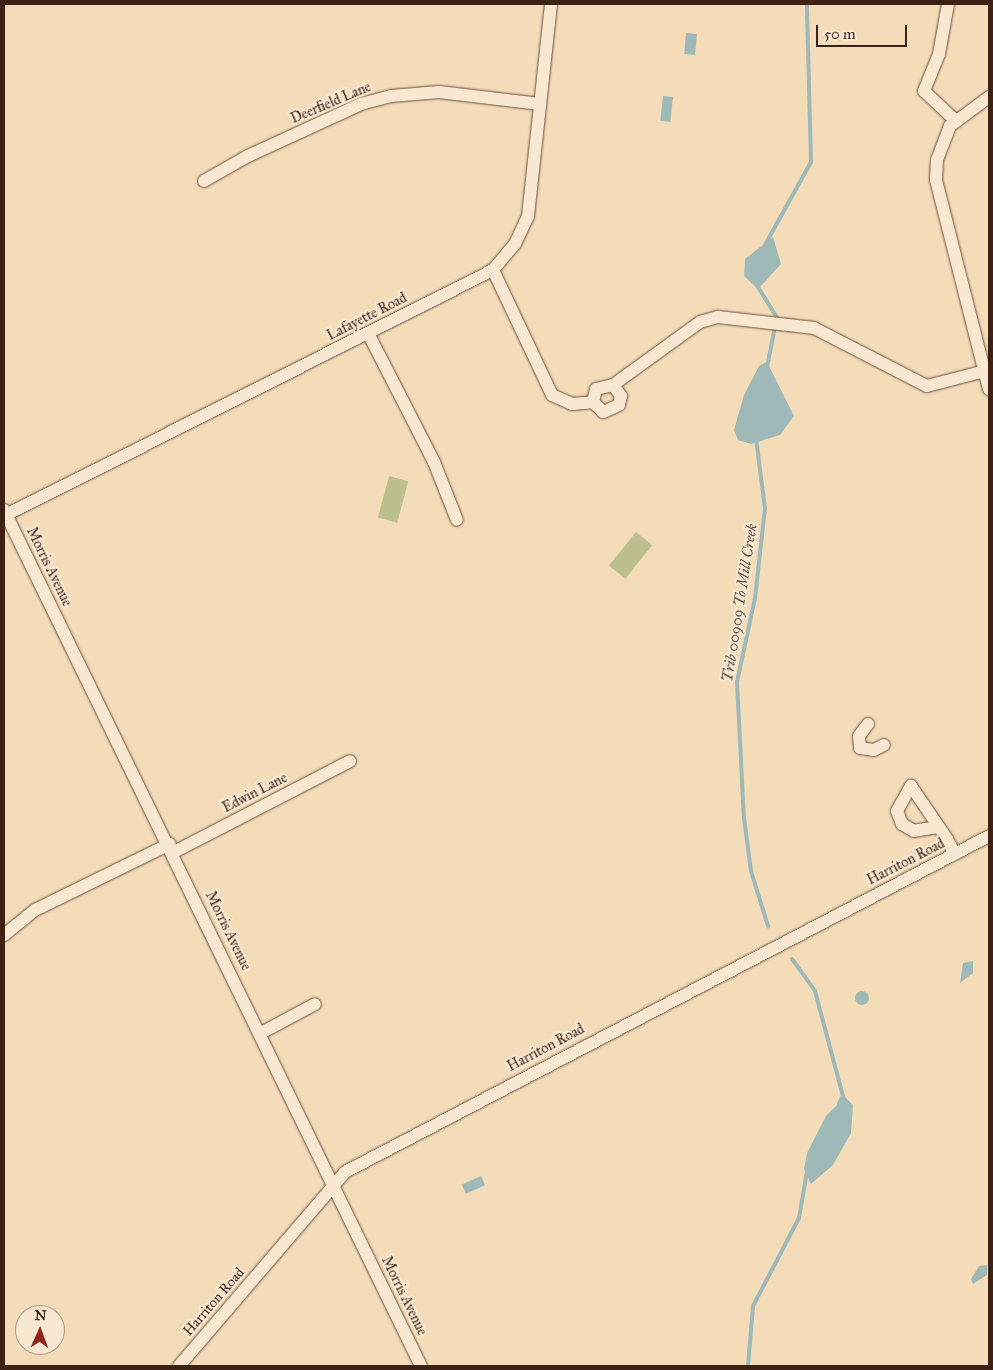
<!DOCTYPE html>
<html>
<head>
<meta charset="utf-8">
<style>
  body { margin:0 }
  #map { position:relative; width:993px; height:1370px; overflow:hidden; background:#f5dcb9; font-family:"IM FELL Great Primer",serif }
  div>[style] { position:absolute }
  .green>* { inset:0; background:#bcc08f; transform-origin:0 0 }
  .water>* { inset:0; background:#9fb9b8; transform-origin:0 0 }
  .round { border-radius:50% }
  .stream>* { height:4px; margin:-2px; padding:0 2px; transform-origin:2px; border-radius:2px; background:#9fb9b8 }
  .roads { filter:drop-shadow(0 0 1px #6c503e) drop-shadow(0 0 1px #6c503e) }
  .minor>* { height:12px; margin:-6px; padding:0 6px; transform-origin:6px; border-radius:6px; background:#f8e8d2 }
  span { translate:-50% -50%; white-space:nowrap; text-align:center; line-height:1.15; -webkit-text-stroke:4.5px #f8e8d2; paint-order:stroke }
  .street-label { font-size:14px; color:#3e2115 }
  .water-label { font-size:15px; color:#5b4f46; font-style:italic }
  .frame { position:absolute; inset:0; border:5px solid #3e2115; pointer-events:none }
  .north { position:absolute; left:15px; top:1305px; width:50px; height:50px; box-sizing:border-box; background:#f8e8d2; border:1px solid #ae9886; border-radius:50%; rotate:2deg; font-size:14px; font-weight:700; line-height:20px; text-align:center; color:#3e2115 }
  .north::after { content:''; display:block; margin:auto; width:18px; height:22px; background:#8f2418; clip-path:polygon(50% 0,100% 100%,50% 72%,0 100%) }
  .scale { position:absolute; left:816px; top:25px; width:91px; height:22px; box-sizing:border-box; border:2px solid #3e2115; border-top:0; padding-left:6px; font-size:15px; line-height:18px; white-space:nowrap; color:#3e2115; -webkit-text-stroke:4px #f8e8d2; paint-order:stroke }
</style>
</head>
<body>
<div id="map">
  <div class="green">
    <div style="left:389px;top:476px;width:20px;height:43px;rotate:15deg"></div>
    <div style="left:636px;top:532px;width:21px;height:43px;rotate:39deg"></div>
  </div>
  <div class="water">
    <div style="left:686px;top:33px;width:11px;height:21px;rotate:5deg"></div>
    <div style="left:663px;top:96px;width:10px;height:25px;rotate:6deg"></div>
    <div style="clip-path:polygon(773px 237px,781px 264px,758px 289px,744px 276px,745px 259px)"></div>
    <div style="clip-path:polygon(767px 362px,794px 416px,780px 435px,751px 444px,738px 440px,734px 430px,744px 395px,759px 366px)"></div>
    <div style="clip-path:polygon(973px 961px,973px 973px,960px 983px,963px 963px)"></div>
    <div class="round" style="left:855px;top:991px;width:14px;height:14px"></div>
    <div style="clip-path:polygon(845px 1097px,853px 1105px,851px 1133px,833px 1165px,811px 1184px,804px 1169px,807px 1153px,826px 1116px)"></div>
    <div style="left:481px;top:1176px;width:10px;height:21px;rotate:66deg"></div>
    <div style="clip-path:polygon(987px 1265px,987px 1275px,973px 1284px,971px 1279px,979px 1266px)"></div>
  </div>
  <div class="stream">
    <div style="left:765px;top:245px;width:95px;rotate:-61deg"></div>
    <div style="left:811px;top:162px;width:158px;rotate:-91.5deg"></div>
    <div style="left:756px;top:284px;width:39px;rotate:58deg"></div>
    <div style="left:777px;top:317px;width:51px;rotate:101.3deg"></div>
    <div style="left:756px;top:438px;width:71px;rotate:82.7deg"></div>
    <div style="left:765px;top:508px;width:91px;rotate:96.3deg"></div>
    <div style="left:755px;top:598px;width:86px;rotate:102.1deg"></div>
    <div style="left:737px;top:682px;width:136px;rotate:87.1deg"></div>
    <div style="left:744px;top:818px;width:53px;rotate:82.5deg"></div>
    <div style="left:751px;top:871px;width:58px;rotate:72.8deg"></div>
    <div style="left:792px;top:959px;width:39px;rotate:54deg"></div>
    <div style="left:815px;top:991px;width:109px;rotate:75.1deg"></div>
    <div style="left:843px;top:1096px;width:9px;rotate:117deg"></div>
    <div style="left:748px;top:1366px;width:60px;rotate:-85.2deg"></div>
    <div style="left:753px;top:1306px;width:99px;rotate:-62.4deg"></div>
    <div style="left:799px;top:1218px;width:48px;rotate:-80.3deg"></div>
  </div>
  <div class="roads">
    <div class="minor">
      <div style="left:948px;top:4px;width:51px;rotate:100.2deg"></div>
      <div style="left:939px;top:54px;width:40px;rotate:112deg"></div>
      <div style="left:924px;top:91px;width:44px;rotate:43.2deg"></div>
      <div style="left:989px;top:97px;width:49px;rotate:143.4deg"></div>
      <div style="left:950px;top:126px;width:36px;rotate:111deg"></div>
      <div style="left:937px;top:160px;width:20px;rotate:93deg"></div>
      <div style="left:936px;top:180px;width:216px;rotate:75.8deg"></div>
      <div style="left:204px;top:181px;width:51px;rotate:-29.6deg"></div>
      <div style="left:248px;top:156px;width:124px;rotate:-24.7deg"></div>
      <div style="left:361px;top:104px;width:31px;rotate:-15deg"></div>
      <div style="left:391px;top:96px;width:48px;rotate:-4.8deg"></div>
      <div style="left:439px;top:92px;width:102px;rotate:6.8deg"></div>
      <div style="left:493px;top:270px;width:138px;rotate:64.7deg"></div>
      <div style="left:552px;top:395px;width:22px;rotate:24deg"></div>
      <div style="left:572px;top:404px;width:21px;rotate:-5deg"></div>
      <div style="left:368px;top:333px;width:145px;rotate:62.9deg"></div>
      <div style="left:434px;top:462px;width:62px;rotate:68.4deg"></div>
      <div style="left:613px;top:385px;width:14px;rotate:54deg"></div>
      <div style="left:621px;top:396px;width:9px;rotate:103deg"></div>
      <div style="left:619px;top:405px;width:17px;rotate:156deg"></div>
      <div style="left:603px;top:412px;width:14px;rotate:-135deg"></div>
      <div style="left:593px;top:402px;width:13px;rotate:-77deg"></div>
      <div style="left:596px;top:389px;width:17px;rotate:-13deg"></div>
      <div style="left:613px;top:385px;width:107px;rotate:-35.9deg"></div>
      <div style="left:700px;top:322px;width:19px;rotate:-16deg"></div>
      <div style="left:718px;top:317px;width:97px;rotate:6.5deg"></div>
      <div style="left:814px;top:328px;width:127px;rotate:27.2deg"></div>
      <div style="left:927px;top:386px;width:60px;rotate:-14.5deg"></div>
      <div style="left:4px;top:510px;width:952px;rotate:64.03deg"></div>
      <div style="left:4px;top:516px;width:547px;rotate:-26.71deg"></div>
      <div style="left:493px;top:270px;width:34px;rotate:-50deg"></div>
      <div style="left:515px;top:244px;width:31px;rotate:-65deg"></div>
      <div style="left:528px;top:216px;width:213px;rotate:-83.8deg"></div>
      <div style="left:868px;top:724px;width:15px;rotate:127deg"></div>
      <div style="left:859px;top:736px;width:12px;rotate:85deg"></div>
      <div style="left:860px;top:748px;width:14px;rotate:8deg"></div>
      <div style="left:874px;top:750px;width:11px;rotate:-27deg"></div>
      <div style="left:938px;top:827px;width:24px;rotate:171deg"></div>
      <div style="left:914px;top:831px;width:14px;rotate:-150deg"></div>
      <div style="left:902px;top:824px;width:14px;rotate:-111deg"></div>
      <div style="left:897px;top:811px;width:29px;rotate:-61deg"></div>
      <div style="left:911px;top:786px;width:64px;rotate:55.8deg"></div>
      <div style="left:947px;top:839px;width:17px;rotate:62deg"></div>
      <div style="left:174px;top:852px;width:198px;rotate:-27.3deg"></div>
      <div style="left:4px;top:935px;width:40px;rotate:-39deg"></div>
      <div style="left:35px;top:910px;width:150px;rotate:-26.1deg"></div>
      <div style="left:261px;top:1033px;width:61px;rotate:-28.2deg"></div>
      <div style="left:179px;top:1366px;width:255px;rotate:-49.4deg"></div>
      <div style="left:345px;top:1172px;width:726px;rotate:-27.55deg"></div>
    </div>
  </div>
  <div class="street-label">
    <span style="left:331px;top:103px;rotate:-23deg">Deerfield Lane</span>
    <span style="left:367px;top:317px;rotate:-27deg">Lafayette Road</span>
    <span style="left:49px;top:567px;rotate:64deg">Morris Avenue</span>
    <span style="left:255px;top:793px;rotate:-27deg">Edwin Lane</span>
    <span style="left:906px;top:862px;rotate:-27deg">Harriton Road</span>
    <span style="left:228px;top:931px;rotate:64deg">Morris Avenue</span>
    <span style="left:546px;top:1048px;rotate:-28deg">Harriton Road</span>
    <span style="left:404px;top:1296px;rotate:64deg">Morris Avenue</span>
    <span style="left:214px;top:1302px;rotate:-49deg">Harriton Road</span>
  </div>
  <div class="water-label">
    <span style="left:740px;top:603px;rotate:-81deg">Trib 00909 To Mill Creek</span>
  </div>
  <div class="frame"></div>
  <div class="north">N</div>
  <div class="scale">50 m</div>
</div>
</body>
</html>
